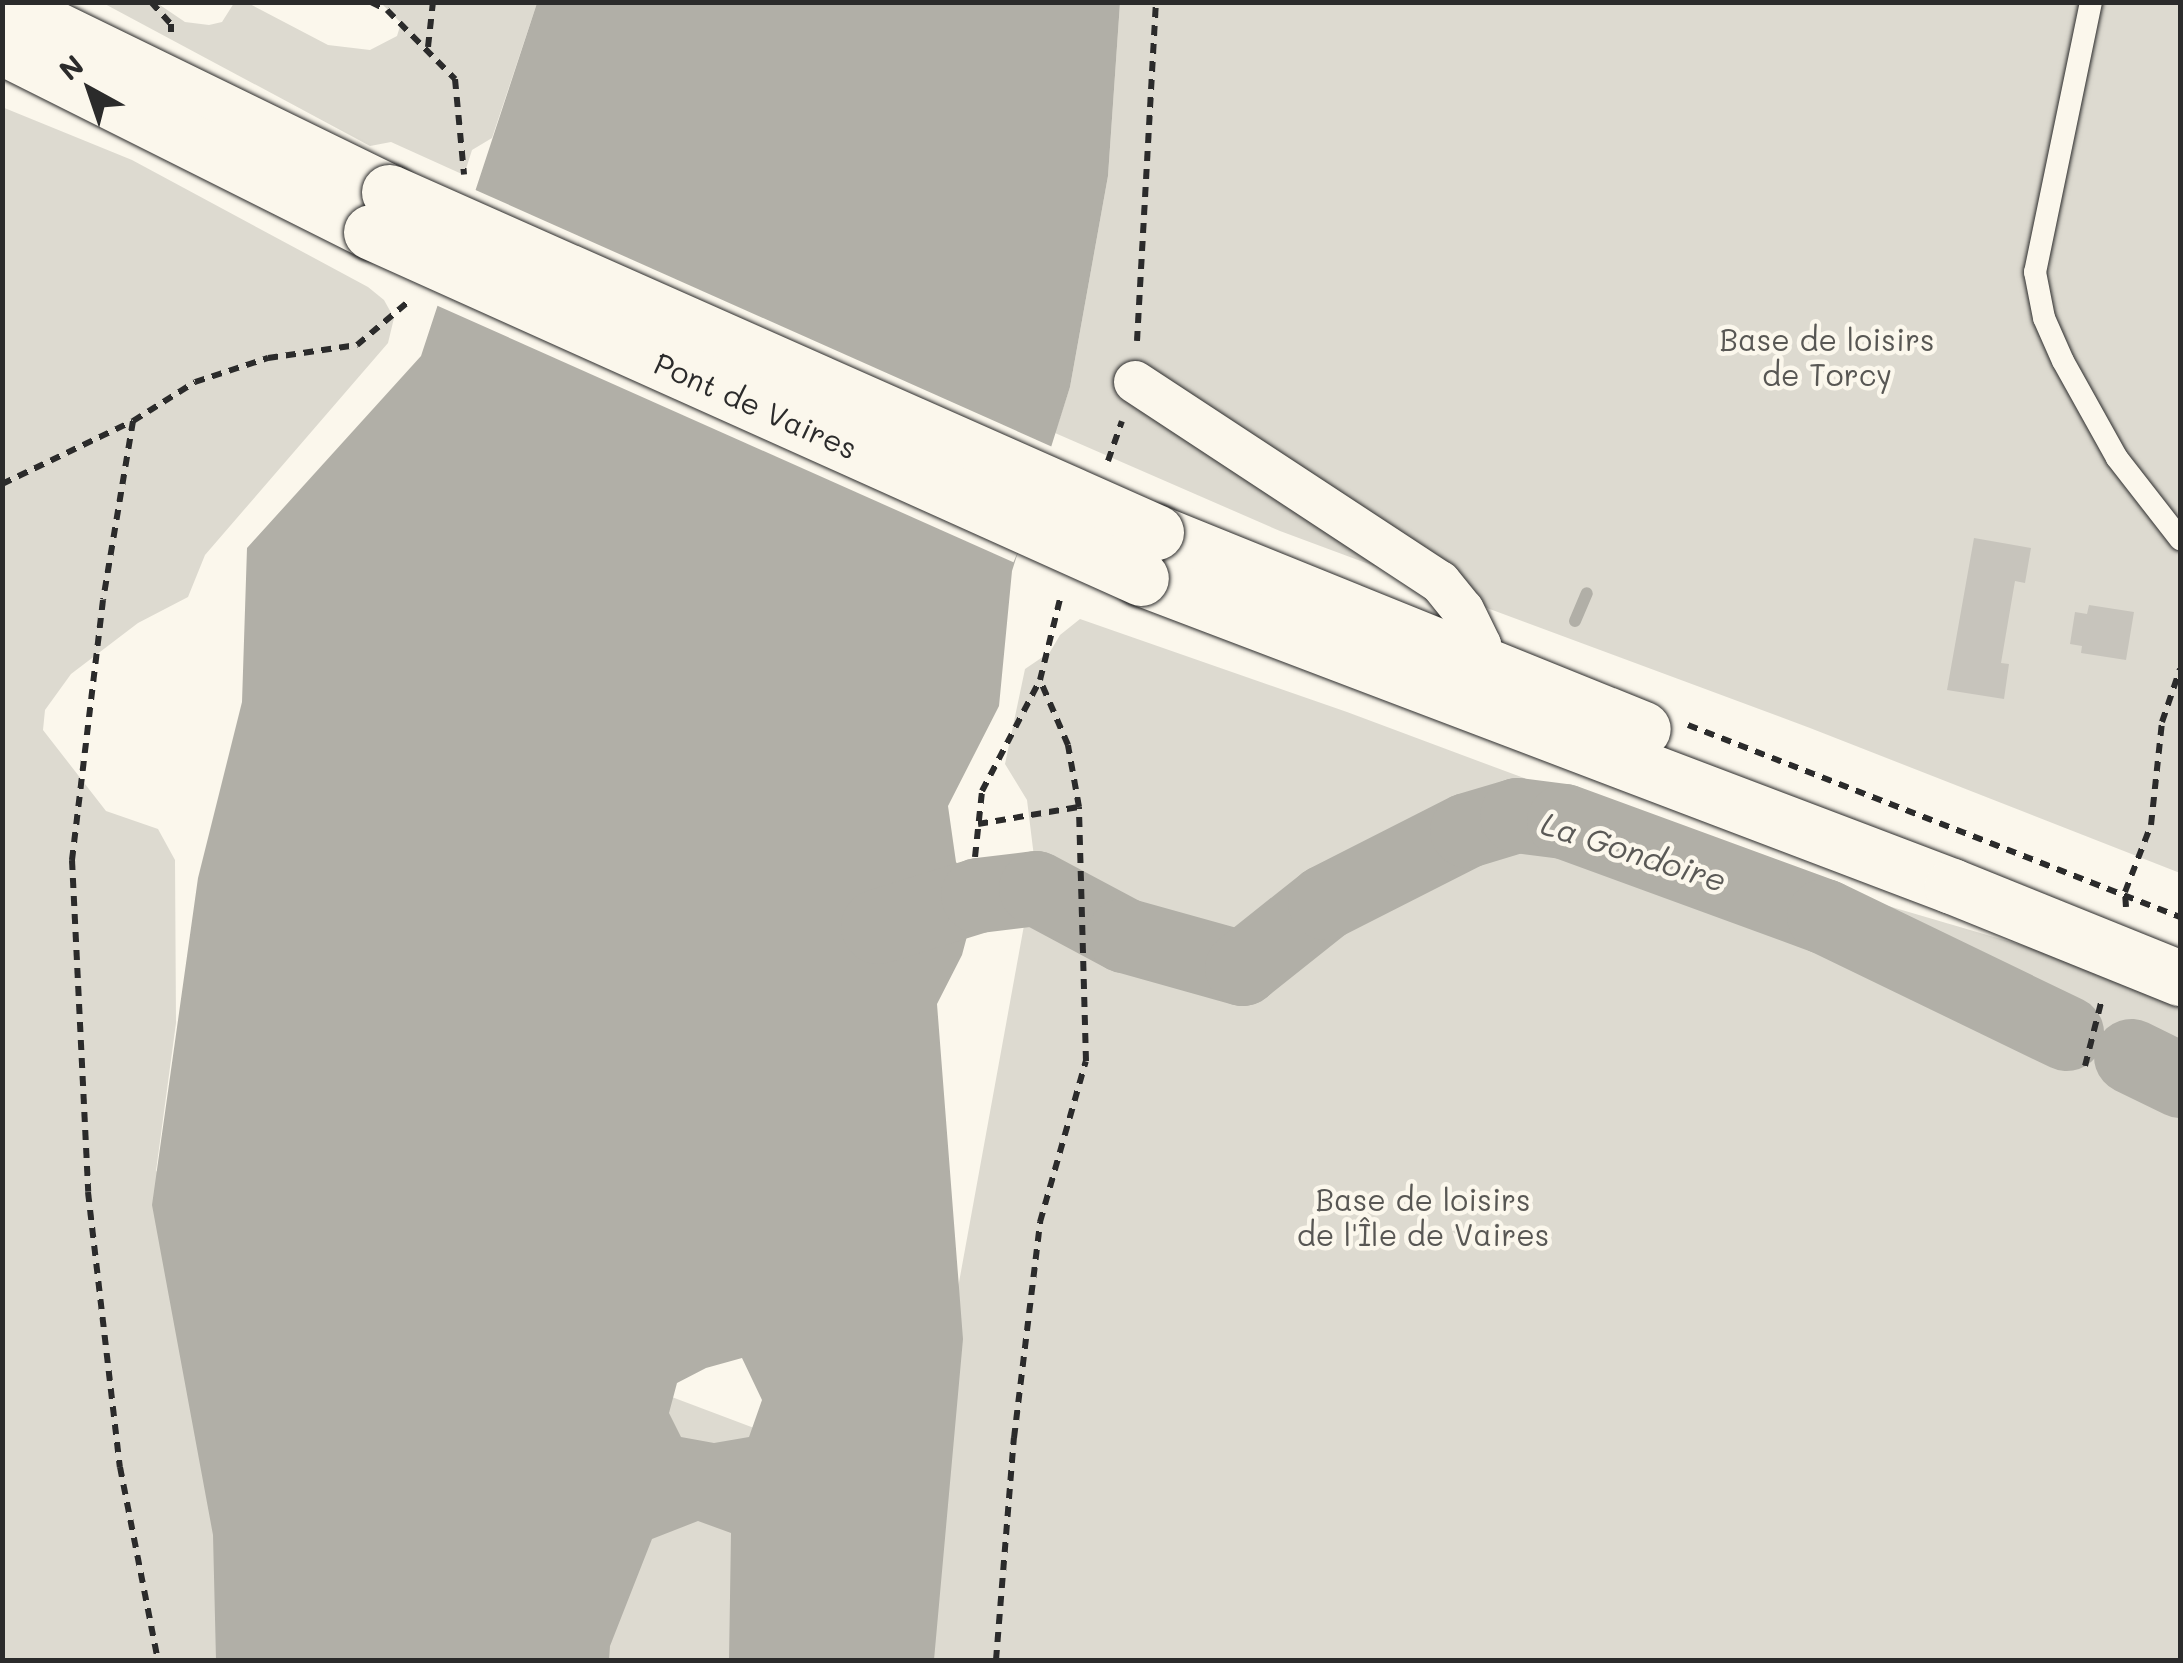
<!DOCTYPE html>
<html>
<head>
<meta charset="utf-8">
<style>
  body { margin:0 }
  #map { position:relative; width:2183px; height:1663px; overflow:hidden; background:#fbf7ec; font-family:Mali,sans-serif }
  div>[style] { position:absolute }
  .green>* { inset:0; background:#dddad0 }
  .water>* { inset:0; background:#b1afa7 }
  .pier>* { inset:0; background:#fbf7ec; transform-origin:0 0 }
  .stream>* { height:12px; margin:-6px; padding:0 6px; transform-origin:6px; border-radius:6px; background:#b1afa7 }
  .river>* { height:75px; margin:-37.5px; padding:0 37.5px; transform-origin:37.5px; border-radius:37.5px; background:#b1afa7 }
  .building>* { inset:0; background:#c7c4bc }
  .path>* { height:6px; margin-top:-3px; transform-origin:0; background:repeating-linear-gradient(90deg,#2b2b2b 0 10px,transparent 0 18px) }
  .roads { filter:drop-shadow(0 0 2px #2b2b2b) drop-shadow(0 0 2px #2b2b2b) }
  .lane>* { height:22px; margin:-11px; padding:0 11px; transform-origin:11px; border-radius:11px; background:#fbf7ec }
  .street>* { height:42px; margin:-21px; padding:0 21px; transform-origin:21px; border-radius:21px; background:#fbf7ec }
  .secondary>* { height:55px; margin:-27.5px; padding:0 27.5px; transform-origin:27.5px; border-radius:27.5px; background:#fbf7ec }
  .bridges { filter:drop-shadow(0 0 2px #2b2b2b) drop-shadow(0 0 2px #2b2b2b) }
  .secondary-bridge>* { height:55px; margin:-27.5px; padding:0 27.5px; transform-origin:27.5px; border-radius:27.5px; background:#fbf7ec }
  span { translate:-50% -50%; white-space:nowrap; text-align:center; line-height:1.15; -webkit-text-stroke:9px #fbf7ec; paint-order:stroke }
  .park-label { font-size:30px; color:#585754 }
  .street-label { font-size:30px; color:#2b2b2b }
  .water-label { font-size:32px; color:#5a5956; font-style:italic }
  .frame { position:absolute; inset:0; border:5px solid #2b2b2b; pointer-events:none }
  .north { position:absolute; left:40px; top:40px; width:100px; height:100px; -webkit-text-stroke:8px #fbf7ec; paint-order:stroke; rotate:320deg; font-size:28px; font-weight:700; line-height:40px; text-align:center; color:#2b2b2b }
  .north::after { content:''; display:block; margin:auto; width:35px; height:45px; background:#2b2b2b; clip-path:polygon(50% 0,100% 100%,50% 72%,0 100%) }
</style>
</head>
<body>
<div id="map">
  <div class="green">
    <div style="clip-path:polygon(103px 3px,157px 3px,185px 22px,209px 25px,222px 22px,234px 3px,248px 3px,328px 45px,370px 50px,397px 36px,401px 23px,381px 3px,537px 3px,492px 138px,472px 150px,464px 175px,391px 142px,370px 146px)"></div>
    <div style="clip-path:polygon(1120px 3px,2180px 3px,2180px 873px,1810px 728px,1280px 531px,1055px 433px,1070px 387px,1108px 176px)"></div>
    <div style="clip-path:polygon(2px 107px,132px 160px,368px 287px,384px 300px,394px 318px,388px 343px,205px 555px,188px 597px,138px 623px,71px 674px,45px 710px,43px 730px,106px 811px,158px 829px,175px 860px,176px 1023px,156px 1171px,274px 1247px,921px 1491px,1035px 865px,1027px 800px,1005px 764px,1025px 669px,1050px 652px,1060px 635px,1080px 619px,1347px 712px,1786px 876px,2035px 949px,2180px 1003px,2180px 1660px,3px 1660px)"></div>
  </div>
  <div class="water">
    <div style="clip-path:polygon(evenodd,537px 3px,1120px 3px,1108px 176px,1070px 387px,1012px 571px,999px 706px,948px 806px,956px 862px,978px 895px,962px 955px,937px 1004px,963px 1339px,934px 1660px,729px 1660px,731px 1533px,698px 1521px,652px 1539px,610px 1646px,609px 1660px,216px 1660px,213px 1535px,152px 1205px,198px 878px,242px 702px,247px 548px,421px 356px,537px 3px,742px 1358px,762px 1400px,749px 1437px,714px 1443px,681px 1437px,669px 1413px,677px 1383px,706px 1368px,742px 1358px)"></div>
  </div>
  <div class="pier">
    <div style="left:471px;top:188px;width:639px;height:51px;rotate:24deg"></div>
    <div style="left:449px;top:254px;width:641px;height:52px;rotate:24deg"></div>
  </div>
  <div class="stream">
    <div style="left:1575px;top:621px;width:30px;rotate:-67deg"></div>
    <div style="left:1510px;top:788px;width:28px;rotate:75deg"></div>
  </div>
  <div class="river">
    <div style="left:878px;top:926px;width:105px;rotate:-17.2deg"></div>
    <div style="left:978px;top:895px;width:58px;rotate:-6.9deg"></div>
    <div style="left:1036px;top:888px;width:100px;rotate:28.1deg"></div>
    <div style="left:1124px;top:935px;width:123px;rotate:15.6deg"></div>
    <div style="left:1242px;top:968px;width:106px;rotate:-38.5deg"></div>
    <div style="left:1325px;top:902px;width:159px;rotate:-26.9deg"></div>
    <div style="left:1467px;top:830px;width:52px;rotate:-16.7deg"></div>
    <div style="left:1517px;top:815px;width:47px;rotate:7.3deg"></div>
    <div style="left:1564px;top:821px;width:277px;rotate:20.1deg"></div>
    <div style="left:1824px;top:916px;width:269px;rotate:25.8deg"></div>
    <div style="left:2131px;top:1056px;width:55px;rotate:26.1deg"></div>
  </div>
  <div class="building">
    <div style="clip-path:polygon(1974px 538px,2031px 548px,2025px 583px,2015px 581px,2001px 663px,2009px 664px,2004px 699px,1947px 690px)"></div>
    <div style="clip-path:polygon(2089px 605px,2134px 612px,2126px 660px,2081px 653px,2082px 646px,2070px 644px,2075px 612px,2087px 614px)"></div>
  </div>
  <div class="path">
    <div style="left:151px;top:2px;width:30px;rotate:48deg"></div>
    <div style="left:171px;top:24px;width:8px;rotate:90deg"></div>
    <div style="left:371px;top:2px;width:18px;rotate:27deg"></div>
    <div style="left:387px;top:10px;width:97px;rotate:45.4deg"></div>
    <div style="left:455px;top:79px;width:96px;rotate:84.6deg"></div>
    <div style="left:428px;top:47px;width:45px;rotate:-83.7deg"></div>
    <div style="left:1137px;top:341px;width:340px;rotate:-86.8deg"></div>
    <div style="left:133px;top:421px;width:181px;rotate:99.5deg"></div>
    <div style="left:103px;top:600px;width:262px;rotate:96.8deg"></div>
    <div style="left:72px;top:860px;width:332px;rotate:87.2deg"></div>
    <div style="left:88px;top:1192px;width:277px;rotate:83.4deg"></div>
    <div style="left:120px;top:1467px;width:197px;rotate:78.9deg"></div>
    <div style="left:1108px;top:461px;width:42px;rotate:-70.7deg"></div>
    <div style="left:2px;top:484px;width:145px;rotate:-25.7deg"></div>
    <div style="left:133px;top:421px;width:73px;rotate:-32.2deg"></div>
    <div style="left:195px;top:382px;width:77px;rotate:-18.2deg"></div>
    <div style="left:268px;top:358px;width:90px;rotate:-8.3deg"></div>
    <div style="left:357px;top:345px;width:68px;rotate:-40.2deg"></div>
    <div style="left:1688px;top:725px;width:528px;rotate:21.32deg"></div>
    <div style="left:978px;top:824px;width:102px;rotate:-9.6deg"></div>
    <div style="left:975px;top:857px;width:66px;rotate:-83.9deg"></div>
    <div style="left:982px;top:791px;width:125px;rotate:-62.4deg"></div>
    <div style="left:2126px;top:907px;width:15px;rotate:-94deg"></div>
    <div style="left:2125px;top:892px;width:72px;rotate:-68.8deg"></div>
    <div style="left:2151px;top:825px;width:104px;rotate:-83.9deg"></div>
    <div style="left:2162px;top:722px;width:56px;rotate:-71.2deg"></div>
    <div style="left:2085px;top:1066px;width:69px;rotate:-75.8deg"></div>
    <div style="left:996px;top:1660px;width:223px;rotate:-85.4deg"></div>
    <div style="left:1014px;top:1438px;width:218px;rotate:-83.1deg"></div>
    <div style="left:1040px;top:1222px;width:167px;rotate:-74.1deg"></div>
    <div style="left:1086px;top:1061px;width:254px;rotate:-91.6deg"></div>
    <div style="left:1079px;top:807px;width:63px;rotate:-100.1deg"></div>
    <div style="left:1068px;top:745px;width:71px;rotate:-113.3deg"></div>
    <div style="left:1040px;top:680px;width:88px;rotate:-76.1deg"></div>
  </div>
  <div class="roads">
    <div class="lane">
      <div style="left:2091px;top:2px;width:276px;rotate:101.7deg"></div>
      <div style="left:2035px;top:272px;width:47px;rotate:78.9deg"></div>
      <div style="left:2044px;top:318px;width:47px;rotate:66.2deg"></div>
      <div style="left:2063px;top:361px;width:111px;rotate:60.9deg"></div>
      <div style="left:2117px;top:458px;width:103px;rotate:52.1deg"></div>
    </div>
    <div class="street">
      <div style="left:1135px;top:382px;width:365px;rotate:33.3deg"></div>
      <div style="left:1440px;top:582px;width:36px;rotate:51deg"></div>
      <div style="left:1463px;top:610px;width:39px;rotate:64deg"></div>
      <div style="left:1480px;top:645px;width:19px;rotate:106deg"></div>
    </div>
    <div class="secondary">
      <div style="left:2px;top:3px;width:431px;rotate:26deg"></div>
      <div style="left:2px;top:47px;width:413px;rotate:26.6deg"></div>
      <div style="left:1156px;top:532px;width:525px;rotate:22.02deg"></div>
      <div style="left:1141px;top:578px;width:868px;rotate:20.8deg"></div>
      <div style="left:1952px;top:886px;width:246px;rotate:22deg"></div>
    </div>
  </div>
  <div class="bridges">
    <div class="secondary-bridge">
      <div style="left:389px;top:192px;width:839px;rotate:23.91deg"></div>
      <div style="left:371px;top:232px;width:844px;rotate:24.2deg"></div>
    </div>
  </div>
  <div class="park-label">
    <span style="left:1827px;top:356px">Base de loisirs<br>de Torcy</span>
    <span style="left:1423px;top:1216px">Base de loisirs<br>de l'Île de Vaires</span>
  </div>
  <div class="street-label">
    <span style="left:756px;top:405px;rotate:24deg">Pont de Vaires</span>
  </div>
  <div class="water-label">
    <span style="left:1634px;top:851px;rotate:18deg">La Gondoire</span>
  </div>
  <div class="frame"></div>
  <div class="north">N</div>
</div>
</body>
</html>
